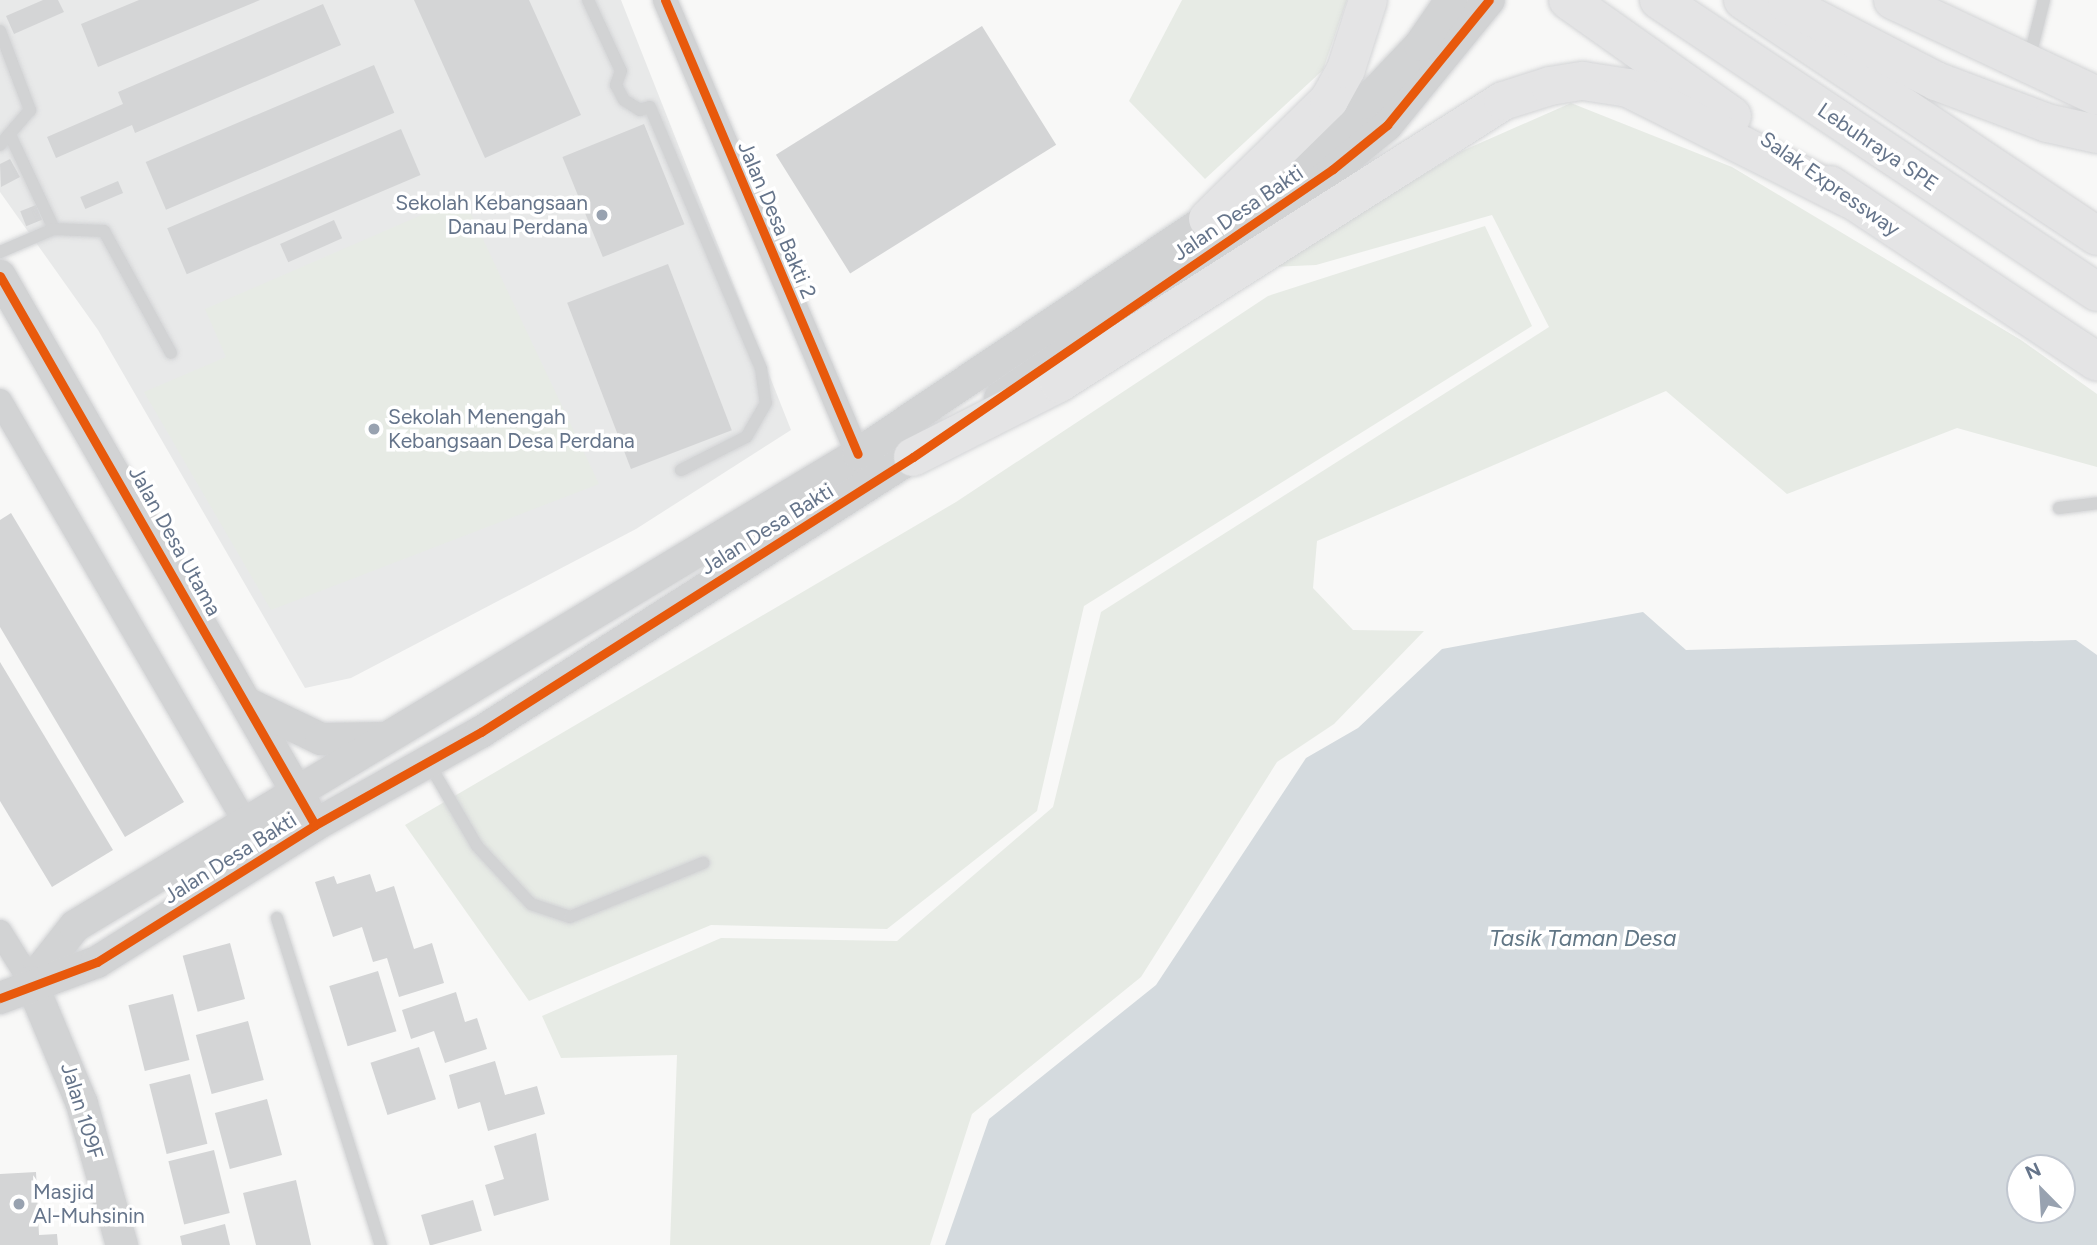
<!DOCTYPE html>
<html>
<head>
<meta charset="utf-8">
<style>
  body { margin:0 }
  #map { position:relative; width:2097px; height:1245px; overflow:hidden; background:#f8f8f7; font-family:Figtree,sans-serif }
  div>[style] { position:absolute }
  .built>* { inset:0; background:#e8e9e9 }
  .green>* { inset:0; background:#e7ebe5 }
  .water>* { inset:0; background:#d4dade }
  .building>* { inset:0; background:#d4d5d6; transform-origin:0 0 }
  .roads { filter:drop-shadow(0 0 2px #d3d4d6) drop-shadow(0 0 2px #d3d4d6) }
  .service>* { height:12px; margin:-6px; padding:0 6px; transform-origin:6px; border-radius:6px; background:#d2d3d4 }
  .minor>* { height:24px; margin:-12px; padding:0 12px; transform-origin:12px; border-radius:12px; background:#d2d3d4 }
  .tertiary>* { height:32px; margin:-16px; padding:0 16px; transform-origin:16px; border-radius:16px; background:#d2d3d4 }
  .trunk>* { height:38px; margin:-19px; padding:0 19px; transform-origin:19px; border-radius:19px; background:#e4e4e5 }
  .motorway>* { height:38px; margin:-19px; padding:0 19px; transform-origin:19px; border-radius:19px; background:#e4e4e5 }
  .cycleway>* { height:9px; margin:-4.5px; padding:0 4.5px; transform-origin:4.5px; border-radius:4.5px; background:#e8590c }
  .dots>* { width:19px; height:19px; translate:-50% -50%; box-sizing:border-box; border:4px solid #fff; border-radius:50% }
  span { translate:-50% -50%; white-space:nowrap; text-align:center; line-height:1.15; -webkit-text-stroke:7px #fff; paint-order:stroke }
  .street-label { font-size:21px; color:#65748a }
  .poi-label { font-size:21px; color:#65748a }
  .right { translate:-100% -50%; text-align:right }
  .left { translate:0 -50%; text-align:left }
  .water-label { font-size:23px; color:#617685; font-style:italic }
  .north { position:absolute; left:2006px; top:1154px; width:70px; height:70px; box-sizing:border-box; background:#fff; border:2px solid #c1c7d0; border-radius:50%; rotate:336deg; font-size:19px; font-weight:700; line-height:28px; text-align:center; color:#65748a }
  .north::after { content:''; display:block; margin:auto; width:24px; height:32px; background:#98a2b0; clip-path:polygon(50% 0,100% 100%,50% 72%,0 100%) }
</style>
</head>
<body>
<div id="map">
  <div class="built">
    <div style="clip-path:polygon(0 0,621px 0,791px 430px,636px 529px,351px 678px,305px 688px,98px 330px,0 192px)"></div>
  </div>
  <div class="green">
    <div style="clip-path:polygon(1182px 0,1347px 0,1323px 70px,1205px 179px,1129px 101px)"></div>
    <div style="clip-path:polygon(1571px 103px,1732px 167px,2021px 340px,2097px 394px,2097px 467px,1957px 428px,1787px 494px,1666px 391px,1317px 541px,1313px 588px,1353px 630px,1424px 631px,1334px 724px,1277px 762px,1141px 977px,972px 1114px,930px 1245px,670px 1245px,677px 1055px,561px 1058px,542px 1016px,721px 938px,897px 941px,1053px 807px,1101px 612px,1549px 327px,1492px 215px,1316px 265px,1271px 267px,1462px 151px)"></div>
    <div style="clip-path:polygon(463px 197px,599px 484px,271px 610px,144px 392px,226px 357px,205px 309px)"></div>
    <div style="clip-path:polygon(1485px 226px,1532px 326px,1084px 606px,1037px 811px,887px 929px,711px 925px,529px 1001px,405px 825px,956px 502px,1268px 296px)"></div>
  </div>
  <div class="water">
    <div style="clip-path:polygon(evenodd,1643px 612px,1686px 650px,2076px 640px,2097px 655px,2097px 1245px,945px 1245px,989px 1119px,1156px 985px,1306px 758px,1358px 728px,1442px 649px,1643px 612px,2020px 1168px,2062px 1168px,2062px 1210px,2020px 1210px,2020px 1168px)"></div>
  </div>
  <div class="building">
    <div style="clip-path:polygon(43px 0,58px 0,64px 12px,14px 34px,6px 16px)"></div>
    <div style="clip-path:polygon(139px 0,260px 0,98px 67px,81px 24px)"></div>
    <div style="clip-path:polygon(414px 0,529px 0,581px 115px,485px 158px)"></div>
    <div style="clip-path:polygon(323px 4px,341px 45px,135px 133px,132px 125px,56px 158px,47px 137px,123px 104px,118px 92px)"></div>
    <div style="left:982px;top:26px;width:140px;height:243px;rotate:58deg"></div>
    <div style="left:374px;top:65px;width:52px;height:248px;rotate:67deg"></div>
    <div style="left:644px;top:124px;width:108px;height:88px;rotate:68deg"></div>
    <div style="left:401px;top:129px;width:50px;height:254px;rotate:67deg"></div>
    <div style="clip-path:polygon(10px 159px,20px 177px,1px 187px,0 164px)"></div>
    <div style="left:118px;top:181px;width:13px;height:41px;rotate:67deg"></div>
    <div style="left:36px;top:205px;width:16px;height:17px;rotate:68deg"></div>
    <div style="left:334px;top:220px;width:20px;height:59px;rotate:66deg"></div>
    <div style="left:668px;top:264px;width:178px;height:108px;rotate:69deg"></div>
    <div style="clip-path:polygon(11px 513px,184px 802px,125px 837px,0 627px,0 520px)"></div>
    <div style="clip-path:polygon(0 662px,113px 850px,52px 887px,0 801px)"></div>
    <div style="clip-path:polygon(370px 874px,376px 892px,394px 886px,414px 949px,432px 943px,444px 983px,399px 997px,387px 958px,373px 962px,362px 927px,333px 937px,315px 882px,334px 876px,337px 884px)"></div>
    <div style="left:230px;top:943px;width:58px;height:49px;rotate:75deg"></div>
    <div style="left:378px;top:971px;width:63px;height:51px;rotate:73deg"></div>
    <div style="clip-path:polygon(456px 992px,465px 1022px,477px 1018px,487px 1049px,445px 1063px,434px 1031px,411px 1039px,402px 1010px)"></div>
    <div style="left:173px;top:994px;width:68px;height:46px;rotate:76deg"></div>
    <div style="left:248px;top:1021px;width:61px;height:54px;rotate:75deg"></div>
    <div style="left:419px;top:1047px;width:55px;height:51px;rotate:72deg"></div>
    <div style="clip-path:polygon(495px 1061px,505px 1095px,537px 1086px,545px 1114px,488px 1131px,480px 1102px,458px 1109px,449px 1075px)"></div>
    <div style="left:190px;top:1074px;width:72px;height:42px;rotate:76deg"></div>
    <div style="left:267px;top:1099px;width:58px;height:54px;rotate:75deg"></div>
    <div style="clip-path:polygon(536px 1133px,549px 1200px,494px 1216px,485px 1185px,504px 1179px,494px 1146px)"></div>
    <div style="left:214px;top:1150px;width:65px;height:47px;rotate:76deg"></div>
    <div style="clip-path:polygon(36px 1172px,39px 1235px,57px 1234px,58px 1245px,0 1245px,0 1174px)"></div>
    <div style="clip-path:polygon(296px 1180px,311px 1245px,256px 1245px,243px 1193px)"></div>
    <div style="left:473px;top:1200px;width:32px;height:54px;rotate:74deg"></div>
    <div style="clip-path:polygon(225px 1224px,230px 1245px,182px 1245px,180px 1236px)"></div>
  </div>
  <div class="roads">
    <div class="service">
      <div style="left:588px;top:0;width:78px;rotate:65.1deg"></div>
      <div style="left:621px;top:71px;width:15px;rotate:110deg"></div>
      <div style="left:616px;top:85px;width:17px;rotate:62deg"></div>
      <div style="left:624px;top:100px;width:19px;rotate:32deg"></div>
      <div style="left:640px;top:110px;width:10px;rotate:-17deg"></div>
      <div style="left:650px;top:107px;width:285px;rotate:67deg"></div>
      <div style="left:761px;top:369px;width:34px;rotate:82deg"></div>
      <div style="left:766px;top:403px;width:39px;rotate:120deg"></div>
      <div style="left:746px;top:437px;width:73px;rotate:153.1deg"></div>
      <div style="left:0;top:31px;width:85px;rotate:69.2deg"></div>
      <div style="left:30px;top:110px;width:46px;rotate:130.6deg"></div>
      <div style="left:2029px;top:60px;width:62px;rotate:-76deg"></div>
      <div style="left:11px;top:137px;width:102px;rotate:64.9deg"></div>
      <div style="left:0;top:252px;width:59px;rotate:-23.1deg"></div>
      <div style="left:54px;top:229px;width:50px;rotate:2.3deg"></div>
      <div style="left:104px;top:231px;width:139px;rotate:61.2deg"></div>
      <div style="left:2059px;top:508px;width:38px;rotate:-7deg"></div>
      <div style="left:428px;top:762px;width:97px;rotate:59.7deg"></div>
      <div style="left:477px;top:846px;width:79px;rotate:47deg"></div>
      <div style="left:531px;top:904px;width:41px;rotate:18.4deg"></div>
      <div style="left:570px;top:917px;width:144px;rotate:-22.1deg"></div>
      <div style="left:277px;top:918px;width:343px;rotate:72.4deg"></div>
    </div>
    <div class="minor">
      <div style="left:665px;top:0;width:493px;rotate:67deg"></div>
      <div style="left:0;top:401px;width:487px;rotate:59.8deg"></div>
      <div style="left:0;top:932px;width:59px;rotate:58.2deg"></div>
    </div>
    <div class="tertiary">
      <div style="left:0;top:276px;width:614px;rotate:60.09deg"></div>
      <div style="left:1000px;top:398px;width:404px;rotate:-34.5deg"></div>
      <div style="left:1333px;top:169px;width:70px;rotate:-39.2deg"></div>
      <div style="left:1387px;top:125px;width:161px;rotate:-50.8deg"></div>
      <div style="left:248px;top:704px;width:81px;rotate:25.6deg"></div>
      <div style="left:321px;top:739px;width:65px;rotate:-0.9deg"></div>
      <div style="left:31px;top:982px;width:71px;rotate:-51.8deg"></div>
      <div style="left:75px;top:926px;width:914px;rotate:-31.08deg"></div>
      <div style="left:858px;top:454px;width:536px;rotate:-33.9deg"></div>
      <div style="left:1303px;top:155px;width:81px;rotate:-40deg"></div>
      <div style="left:1365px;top:103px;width:80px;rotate:-46.5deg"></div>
      <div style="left:1420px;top:45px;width:55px;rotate:-55.4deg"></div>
      <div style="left:31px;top:982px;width:132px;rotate:67.3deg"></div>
      <div style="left:82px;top:1104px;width:147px;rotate:74.2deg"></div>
      <div style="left:0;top:998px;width:103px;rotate:-20.4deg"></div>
      <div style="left:97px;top:962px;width:257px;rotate:-32.1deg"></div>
      <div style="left:315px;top:825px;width:190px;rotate:-29.3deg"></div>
      <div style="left:481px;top:732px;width:537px;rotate:-32.54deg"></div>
    </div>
    <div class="trunk">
      <div style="left:1568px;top:0;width:201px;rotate:35.3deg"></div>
      <div style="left:1830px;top:185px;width:320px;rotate:33.5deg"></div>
      <div style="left:1208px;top:219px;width:170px;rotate:-44.5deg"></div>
      <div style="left:1329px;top:100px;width:35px;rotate:-61deg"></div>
      <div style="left:1346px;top:69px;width:72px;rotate:-72.3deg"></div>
      <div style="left:913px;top:457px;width:164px;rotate:-26.9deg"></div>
      <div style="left:1059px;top:383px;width:526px;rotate:-32.42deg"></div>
      <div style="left:1503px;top:101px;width:49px;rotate:-17.7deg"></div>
      <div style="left:1550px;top:86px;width:33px;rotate:-9deg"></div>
      <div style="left:1583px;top:81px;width:46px;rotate:8.8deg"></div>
      <div style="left:1628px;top:88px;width:248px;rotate:26.6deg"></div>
    </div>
    <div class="motorway">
      <div style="left:1659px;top:0;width:526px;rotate:33.69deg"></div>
      <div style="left:1743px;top:0;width:425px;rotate:33.7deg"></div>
      <div style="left:1893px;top:0;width:225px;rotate:25.2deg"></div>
      <div style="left:1787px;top:4px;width:168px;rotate:27.3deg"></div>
      <div style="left:1936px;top:81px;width:119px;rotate:20.7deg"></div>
      <div style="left:2047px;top:123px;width:51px;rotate:12.4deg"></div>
    </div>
  </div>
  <div class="cycleway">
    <div style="left:665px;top:0;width:493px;rotate:67deg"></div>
    <div style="left:0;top:276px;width:633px;rotate:60.15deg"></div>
    <div style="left:0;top:998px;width:103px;rotate:-20.4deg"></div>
    <div style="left:97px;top:962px;width:257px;rotate:-32.1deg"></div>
    <div style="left:315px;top:825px;width:190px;rotate:-29.3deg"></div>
    <div style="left:481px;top:732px;width:512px;rotate:-32.48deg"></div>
    <div style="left:913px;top:457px;width:509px;rotate:-34.44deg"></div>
    <div style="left:1333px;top:169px;width:70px;rotate:-39.2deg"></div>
    <div style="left:1387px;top:125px;width:161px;rotate:-50.8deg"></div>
  </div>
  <div class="dots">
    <div style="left:602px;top:215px;background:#98a2b0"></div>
    <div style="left:374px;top:429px;background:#98a2b0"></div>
    <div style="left:19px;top:1204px;background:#98a2b0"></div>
  </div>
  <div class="street-label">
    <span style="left:1878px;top:147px;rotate:34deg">Lebuhraya SPE</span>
    <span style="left:1830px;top:184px;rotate:35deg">Salak Expressway</span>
    <span style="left:1238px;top:213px;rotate:-34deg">Jalan Desa Bakti</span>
    <span style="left:777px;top:220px;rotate:67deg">Jalan Desa Bakti 2</span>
    <span style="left:767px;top:529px;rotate:-32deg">Jalan Desa Bakti</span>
    <span style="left:175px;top:541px;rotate:61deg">Jalan Desa Utama</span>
    <span style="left:230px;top:858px;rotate:-32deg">Jalan Desa Bakti</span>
    <span style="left:82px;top:1111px;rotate:73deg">Jalan 109F</span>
  </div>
  <div class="poi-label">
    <span class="right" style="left:588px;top:215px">Sekolah Kebangsaan<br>Danau Perdana</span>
    <span class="left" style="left:388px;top:429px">Sekolah Menengah<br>Kebangsaan Desa Perdana</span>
    <span class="left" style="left:33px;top:1204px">Masjid<br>Al-Muhsinin</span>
  </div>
  <div class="water-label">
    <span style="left:1583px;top:938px">Tasik Taman Desa</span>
  </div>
  <div class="north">N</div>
</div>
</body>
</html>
